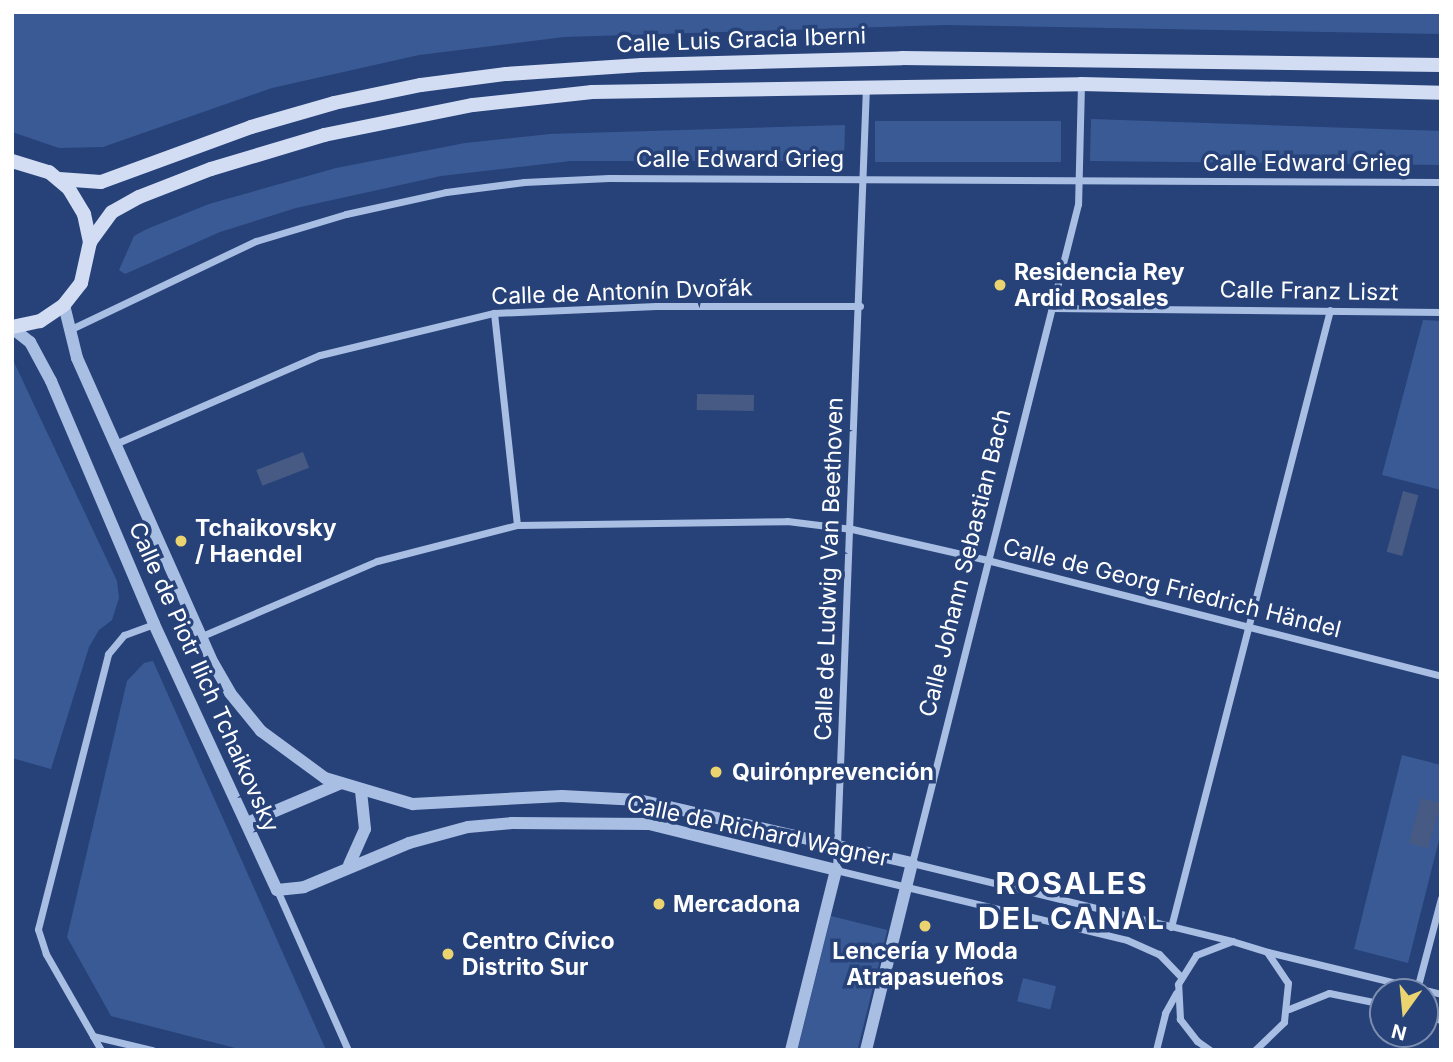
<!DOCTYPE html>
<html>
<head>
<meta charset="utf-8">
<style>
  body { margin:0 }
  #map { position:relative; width:1453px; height:1062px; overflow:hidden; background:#274279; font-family:Inter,sans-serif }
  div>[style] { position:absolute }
  .green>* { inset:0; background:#3a5a96; transform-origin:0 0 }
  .water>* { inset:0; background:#465a83; transform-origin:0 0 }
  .minor>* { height:7px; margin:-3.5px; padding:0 3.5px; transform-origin:3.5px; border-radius:3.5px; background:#a9bee3 }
  .tertiary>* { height:12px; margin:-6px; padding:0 6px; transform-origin:6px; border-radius:6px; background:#a9bee3 }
  .secondary>* { height:14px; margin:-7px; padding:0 7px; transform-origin:7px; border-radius:7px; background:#d2ddf3 }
  .dots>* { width:19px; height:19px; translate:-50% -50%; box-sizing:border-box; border:4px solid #274279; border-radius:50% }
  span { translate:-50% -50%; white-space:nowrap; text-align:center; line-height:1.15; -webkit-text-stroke:7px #274279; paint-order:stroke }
  .street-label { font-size:23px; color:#fff }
  .poi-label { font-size:23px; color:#fff; font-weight:700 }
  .left { translate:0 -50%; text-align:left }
  .district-label { font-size:30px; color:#fff; font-weight:700; letter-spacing:2px }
  .frame { position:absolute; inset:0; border:14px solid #fff; pointer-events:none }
  .north { position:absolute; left:1369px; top:978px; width:70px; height:70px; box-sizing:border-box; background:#274279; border:2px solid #7d8eaf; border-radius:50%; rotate:195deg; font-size:19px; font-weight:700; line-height:28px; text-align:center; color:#fff }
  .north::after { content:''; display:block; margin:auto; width:24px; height:32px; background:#ebd46f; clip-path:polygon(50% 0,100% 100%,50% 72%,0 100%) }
</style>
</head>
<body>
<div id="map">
  <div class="green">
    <div style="clip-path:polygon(12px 12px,1441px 12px,1441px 34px,944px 25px,564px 37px,419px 55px,272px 88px,103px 147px,59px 148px,12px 132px)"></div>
    <div style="clip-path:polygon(1091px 119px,1441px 131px,1441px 165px,1090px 161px)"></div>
    <div style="left:1061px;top:121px;width:41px;height:186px;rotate:90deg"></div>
    <div style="clip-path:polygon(845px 125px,844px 161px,571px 161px,441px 176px,296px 208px,220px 232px,125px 274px,119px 270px,134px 236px,147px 229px,209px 204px,336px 168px,465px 143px,550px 134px)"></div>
    <div style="clip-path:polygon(1423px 320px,1441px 321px,1441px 490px,1382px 475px)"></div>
    <div style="clip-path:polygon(12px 358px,117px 581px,119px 598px,112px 620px,99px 630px,89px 647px,51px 769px,12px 758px)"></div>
    <div style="clip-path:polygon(153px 661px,326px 1050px,243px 1050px,111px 1016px,67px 937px,127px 681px,144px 663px)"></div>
    <div style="clip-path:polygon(1402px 755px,1441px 765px,1441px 832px,1408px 963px,1354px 949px)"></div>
    <div style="left:831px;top:916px;width:58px;height:138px;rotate:14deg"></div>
    <div style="left:1023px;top:978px;width:34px;height:24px;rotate:14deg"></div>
  </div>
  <div class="water">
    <div style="left:697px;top:394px;width:57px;height:16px;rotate:1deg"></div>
    <div style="left:303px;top:452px;width:17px;height:50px;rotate:69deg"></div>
    <div style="left:1403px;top:491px;width:16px;height:63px;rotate:15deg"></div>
    <div style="left:1421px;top:798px;width:20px;height:47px;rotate:15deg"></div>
  </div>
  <div class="minor">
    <div style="left:1081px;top:84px;width:120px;rotate:91.4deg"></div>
    <div style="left:1078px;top:204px;width:680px;rotate:104.14deg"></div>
    <div style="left:912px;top:863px;width:329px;rotate:13.7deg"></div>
    <div style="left:866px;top:86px;width:785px;rotate:92.19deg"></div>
    <div style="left:836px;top:870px;width:299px;rotate:13.5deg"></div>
    <div style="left:1127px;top:940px;width:35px;rotate:24deg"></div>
    <div style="left:1159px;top:954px;width:30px;rotate:46deg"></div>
    <div style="left:1051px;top:308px;width:390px;rotate:0.6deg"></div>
    <div style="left:494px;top:313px;width:213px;rotate:83.8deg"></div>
    <div style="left:69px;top:330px;width:207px;rotate:-25.5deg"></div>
    <div style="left:256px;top:241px;width:94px;rotate:-16.7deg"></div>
    <div style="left:346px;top:214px;width:102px;rotate:-12.4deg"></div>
    <div style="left:446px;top:192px;width:79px;rotate:-7.3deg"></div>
    <div style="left:524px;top:182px;width:85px;rotate:-2.7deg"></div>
    <div style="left:609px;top:178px;width:832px;rotate:0.28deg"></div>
    <div style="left:115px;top:444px;width:223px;rotate:-23.5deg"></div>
    <div style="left:320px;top:355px;width:179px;rotate:-13.6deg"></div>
    <div style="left:494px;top:313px;width:162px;rotate:-2.5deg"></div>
    <div style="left:656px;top:306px;width:204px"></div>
    <div style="left:202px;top:636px;width:190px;rotate:-23.2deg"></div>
    <div style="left:377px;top:561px;width:145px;rotate:-14.4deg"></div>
    <div style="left:517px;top:525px;width:270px;rotate:-0.8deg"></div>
    <div style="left:787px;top:521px;width:65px;rotate:7deg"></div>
    <div style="left:852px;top:529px;width:139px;rotate:12.9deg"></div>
    <div style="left:987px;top:560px;width:469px;rotate:14.3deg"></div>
    <div style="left:277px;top:890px;width:175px;rotate:66.1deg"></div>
    <div style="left:1171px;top:927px;width:637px;rotate:-75.55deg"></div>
    <div style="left:1268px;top:952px;width:178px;rotate:13.6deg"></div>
    <div style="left:1417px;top:989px;width:94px;rotate:-75.2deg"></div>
    <div style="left:1289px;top:1009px;width:43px;rotate:-21.8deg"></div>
    <div style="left:1329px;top:993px;width:55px;rotate:11.5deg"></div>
    <div style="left:1425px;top:1016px;width:16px;rotate:14deg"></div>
    <div style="left:93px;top:1036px;width:61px;rotate:13.3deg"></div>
    <div style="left:101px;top:1050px;width:111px;rotate:-119.8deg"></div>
    <div style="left:46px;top:954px;width:26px;rotate:-108deg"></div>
    <div style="left:38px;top:929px;width:284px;rotate:-75.7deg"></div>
    <div style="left:108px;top:654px;width:25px;rotate:-50deg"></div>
    <div style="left:124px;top:635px;width:32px;rotate:-20deg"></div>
    <div style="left:1156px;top:1050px;width:38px;rotate:-76deg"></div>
    <div style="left:1165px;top:1013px;width:23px;rotate:-61deg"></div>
    <div style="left:1210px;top:1050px;width:16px;rotate:-145deg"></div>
    <div style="left:1197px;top:1041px;width:28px;rotate:-128deg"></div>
    <div style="left:1180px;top:1019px;width:35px;rotate:-93deg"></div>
    <div style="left:1178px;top:984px;width:34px;rotate:-58deg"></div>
    <div style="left:1196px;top:955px;width:39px;rotate:-21deg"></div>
    <div style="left:1232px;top:941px;width:37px;rotate:17deg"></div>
    <div style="left:1267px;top:952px;width:37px;rotate:56deg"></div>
    <div style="left:1288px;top:983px;width:39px;rotate:96deg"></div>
    <div style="left:1284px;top:1022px;width:40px;rotate:136deg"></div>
  </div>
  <div class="tertiary">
    <div style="left:64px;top:305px;width:55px;rotate:76.2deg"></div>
    <div style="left:77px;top:358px;width:334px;rotate:66deg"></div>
    <div style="left:213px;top:663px;width:34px;rotate:60deg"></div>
    <div style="left:230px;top:693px;width:49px;rotate:50.8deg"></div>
    <div style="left:261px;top:731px;width:79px;rotate:36.3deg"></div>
    <div style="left:325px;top:778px;width:92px;rotate:16.5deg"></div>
    <div style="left:413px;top:804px;width:149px;rotate:-3.1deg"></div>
    <div style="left:562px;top:796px;width:77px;rotate:3deg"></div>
    <div style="left:639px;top:800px;width:280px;rotate:13deg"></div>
    <div style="left:912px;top:863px;width:193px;rotate:103.8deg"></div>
    <div style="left:12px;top:328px;width:23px;rotate:38deg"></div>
    <div style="left:30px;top:342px;width:44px;rotate:61.7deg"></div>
    <div style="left:51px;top:381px;width:264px;rotate:67deg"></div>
    <div style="left:154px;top:624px;width:293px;rotate:65.2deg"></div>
    <div style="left:277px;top:890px;width:27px;rotate:-6deg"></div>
    <div style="left:304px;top:887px;width:114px;rotate:-22.7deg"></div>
    <div style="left:409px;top:843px;width:61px;rotate:-15.2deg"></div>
    <div style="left:468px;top:827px;width:44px;rotate:-5.2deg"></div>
    <div style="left:512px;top:823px;width:137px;rotate:0.4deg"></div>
    <div style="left:649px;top:824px;width:193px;rotate:13.8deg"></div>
    <div style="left:836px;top:870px;width:186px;rotate:104deg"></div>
    <div style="left:247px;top:823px;width:100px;rotate:-23deg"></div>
    <div style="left:349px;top:865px;width:39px;rotate:-66deg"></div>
    <div style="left:365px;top:829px;width:37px;rotate:-96deg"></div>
  </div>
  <div class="secondary">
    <div style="left:12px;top:161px;width:39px;rotate:17deg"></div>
    <div style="left:49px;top:172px;width:26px;rotate:40deg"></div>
    <div style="left:69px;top:189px;width:29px;rotate:59deg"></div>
    <div style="left:84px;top:214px;width:29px;rotate:78deg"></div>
    <div style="left:90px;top:242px;width:42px;rotate:102.4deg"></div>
    <div style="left:81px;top:283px;width:28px;rotate:128deg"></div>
    <div style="left:64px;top:305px;width:29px;rotate:146deg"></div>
    <div style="left:40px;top:321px;width:29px;rotate:168deg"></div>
    <div style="left:59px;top:179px;width:42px;rotate:4.1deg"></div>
    <div style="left:101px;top:182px;width:160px;rotate:-20.1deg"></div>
    <div style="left:251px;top:127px;width:86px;rotate:-16.1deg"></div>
    <div style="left:334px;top:103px;width:89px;rotate:-11.7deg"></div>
    <div style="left:421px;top:85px;width:86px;rotate:-7.4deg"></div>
    <div style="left:506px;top:74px;width:136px;rotate:-3.8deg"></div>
    <div style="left:642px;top:65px;width:260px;rotate:-1.5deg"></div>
    <div style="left:902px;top:58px;width:539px;rotate:0.74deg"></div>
    <div style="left:90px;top:242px;width:37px;rotate:-54deg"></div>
    <div style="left:112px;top:212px;width:31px;rotate:-29deg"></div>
    <div style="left:139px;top:197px;width:77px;rotate:-21.3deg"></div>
    <div style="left:211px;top:169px;width:118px;rotate:-16.7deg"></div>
    <div style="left:324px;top:135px;width:152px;rotate:-11.4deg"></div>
    <div style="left:473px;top:105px;width:120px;rotate:-6.2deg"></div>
    <div style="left:592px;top:92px;width:489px;rotate:-0.9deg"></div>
    <div style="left:1081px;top:84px;width:360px;rotate:1.4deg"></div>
  </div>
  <div class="dots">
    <div style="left:1000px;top:285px;background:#ebd46f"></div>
    <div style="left:181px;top:541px;background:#ebd46f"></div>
    <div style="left:716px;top:772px;background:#ebd46f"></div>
    <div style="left:659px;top:904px;background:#ebd46f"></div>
    <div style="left:925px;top:926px;background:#ebd46f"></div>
    <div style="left:448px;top:954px;background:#ebd46f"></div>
  </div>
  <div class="street-label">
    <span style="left:741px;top:40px;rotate:-2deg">Calle Luis Gracia Iberni</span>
    <span style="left:740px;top:159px">Calle Edward Grieg</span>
    <span style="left:1307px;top:163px">Calle Edward Grieg</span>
    <span style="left:1309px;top:291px;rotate:1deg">Calle Franz Liszt</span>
    <span style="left:622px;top:292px;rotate:-2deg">Calle de Antonín Dvořák</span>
    <span style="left:965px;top:563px;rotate:-76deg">Calle Johann Sebastian Bach</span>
    <span style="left:829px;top:569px;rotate:-88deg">Calle de Ludwig Van Beethoven</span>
    <span style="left:1172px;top:588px;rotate:14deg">Calle de Georg Friedrich Händel</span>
    <span style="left:204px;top:677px;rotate:66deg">Calle de Piotr Ilich Tchaikovsky</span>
    <span style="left:758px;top:831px;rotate:12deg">Calle de Richard Wagner</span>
  </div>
  <div class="poi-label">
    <span class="left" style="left:1014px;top:285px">Residencia Rey<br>Ardid Rosales</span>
    <span class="left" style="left:195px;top:541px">Tchaikovsky<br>/ Haendel</span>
    <span class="left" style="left:732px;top:772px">Quirónprevención</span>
    <span class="left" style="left:673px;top:904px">Mercadona</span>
    <span class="left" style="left:462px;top:954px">Centro Cívico<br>Distrito Sur</span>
    <span style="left:925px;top:964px">Lencería y Moda<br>Atrapasueños</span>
  </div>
  <div class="district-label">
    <span style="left:1072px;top:900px">ROSALES<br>DEL CANAL</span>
  </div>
  <div class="frame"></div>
  <div class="north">N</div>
</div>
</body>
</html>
